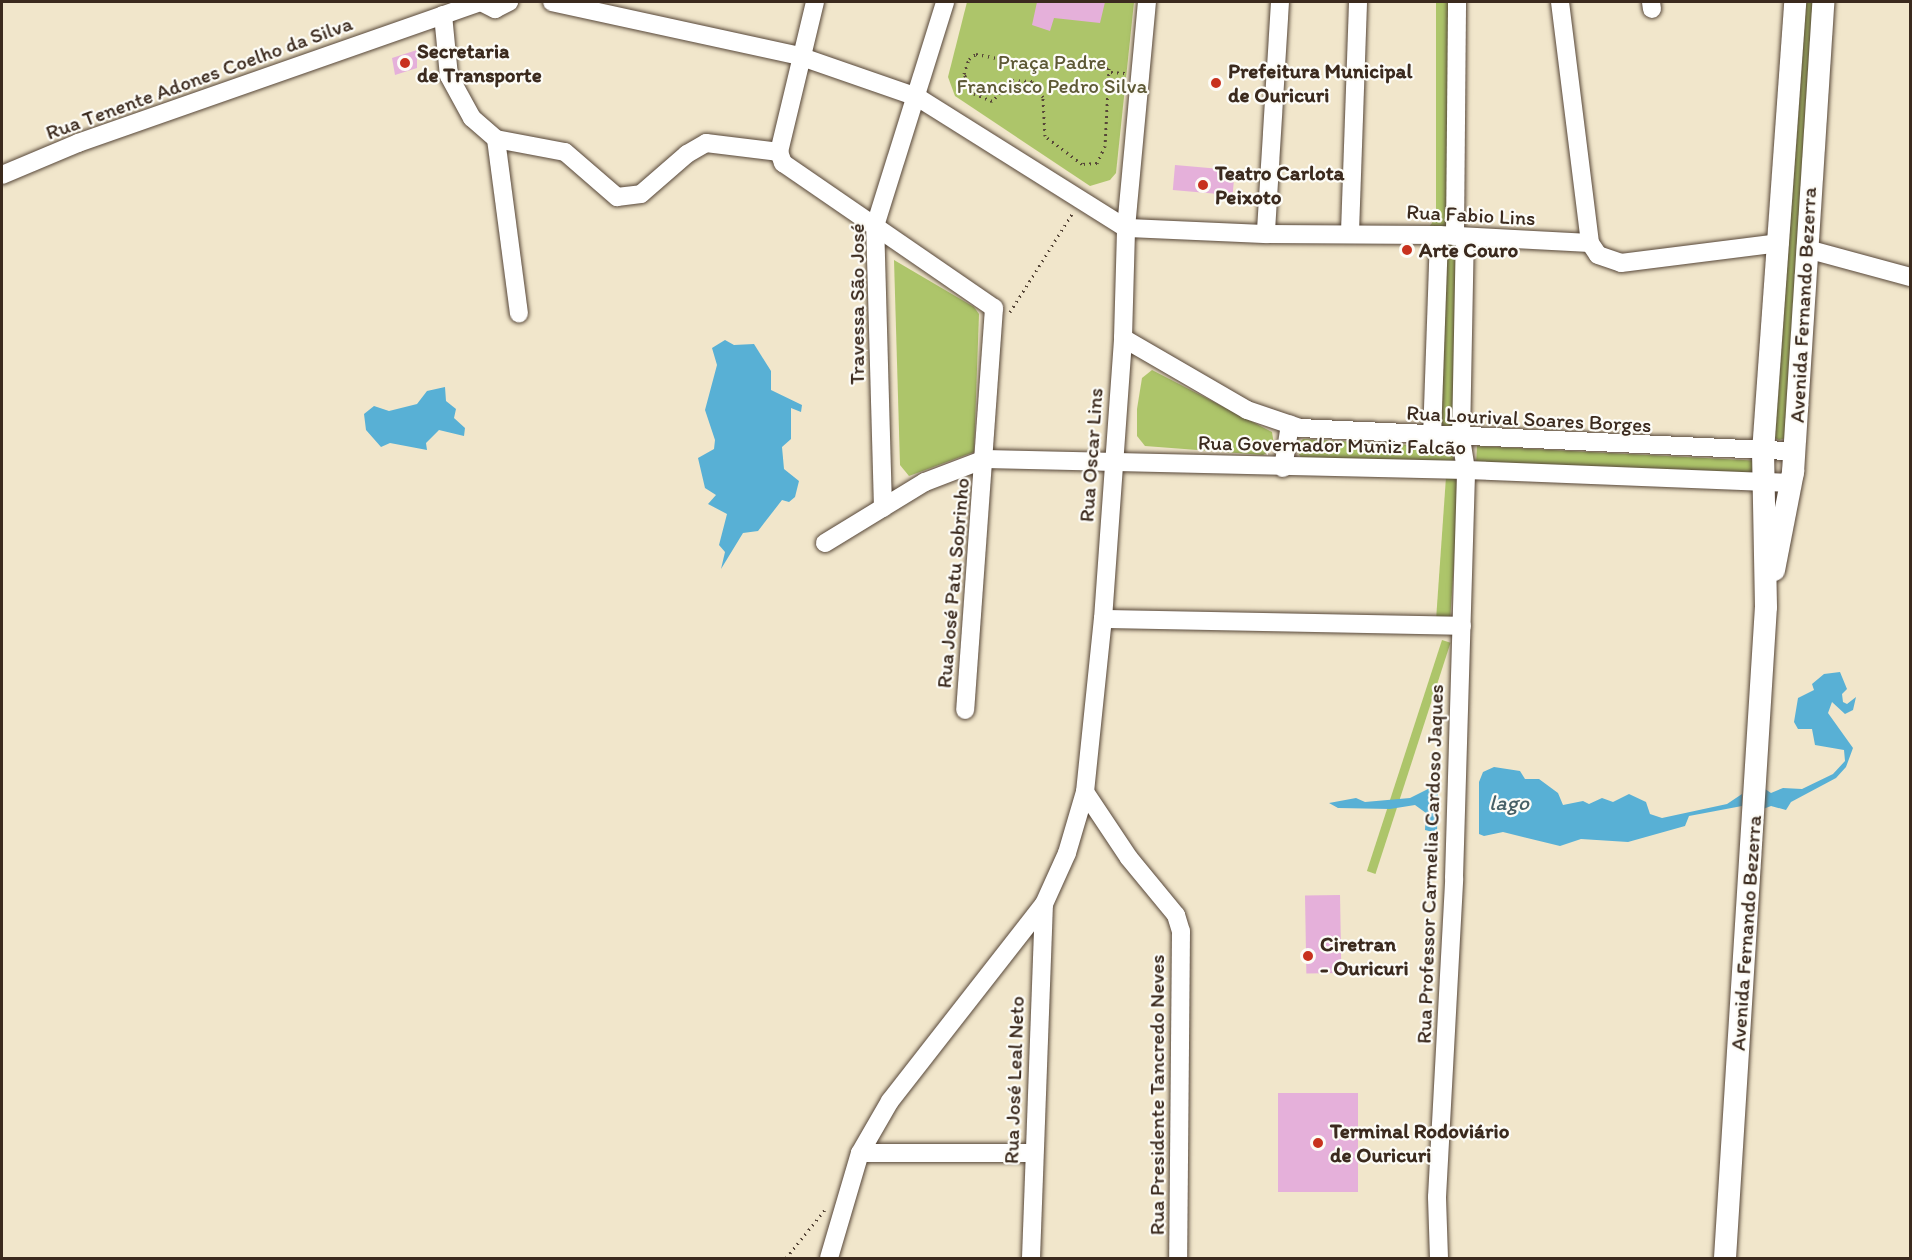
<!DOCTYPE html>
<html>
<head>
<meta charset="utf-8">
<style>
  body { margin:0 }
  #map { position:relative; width:1912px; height:1260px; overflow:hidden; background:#f1e6cb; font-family:Itim,sans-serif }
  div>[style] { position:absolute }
  .green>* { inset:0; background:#adc56a; transform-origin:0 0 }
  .water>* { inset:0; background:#58b0d5 }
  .building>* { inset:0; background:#e5b0da; transform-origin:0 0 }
  .path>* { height:3px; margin-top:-1.5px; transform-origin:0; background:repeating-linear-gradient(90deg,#564638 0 1.5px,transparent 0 6px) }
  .roads { filter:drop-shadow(0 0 2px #564638) drop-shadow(0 0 2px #564638) }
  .minor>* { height:18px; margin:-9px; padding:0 9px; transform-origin:9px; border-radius:9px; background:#fff }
  .major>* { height:22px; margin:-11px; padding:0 11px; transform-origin:11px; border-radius:11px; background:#fff }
  .dots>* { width:16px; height:16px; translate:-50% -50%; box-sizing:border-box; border:3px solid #fdfcf7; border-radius:50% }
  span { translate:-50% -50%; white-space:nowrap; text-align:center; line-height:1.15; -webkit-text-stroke:4.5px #fdfcf7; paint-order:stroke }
  .poi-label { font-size:21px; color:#3b2a1e; font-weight:700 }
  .left { translate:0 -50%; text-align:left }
  .park-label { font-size:21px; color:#5d5835 }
  .street-label { font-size:21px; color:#3b2a1e }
  .water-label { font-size:22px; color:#476067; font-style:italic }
  .frame { position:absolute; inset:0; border:3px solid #3b2a1e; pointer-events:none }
</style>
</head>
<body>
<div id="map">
  <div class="green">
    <div style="clip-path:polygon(967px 2px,1134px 2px,1116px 173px,1110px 180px,1090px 186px,955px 96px,948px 77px)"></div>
    <div style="clip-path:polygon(1436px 2px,1452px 2px,1450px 228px,1428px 228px,1436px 218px)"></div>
    <div style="clip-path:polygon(1803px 2px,1818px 2px,1786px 438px,1779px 440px,1773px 437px)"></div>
    <div style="clip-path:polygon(1454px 243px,1457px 246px,1455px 426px,1440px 427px,1446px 244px)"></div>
    <div style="clip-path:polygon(894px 260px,974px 307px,979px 314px,974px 452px,909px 476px,900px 465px)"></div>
    <div style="clip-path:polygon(1152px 370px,1272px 432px,1274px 445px,1270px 451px,1263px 455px,1145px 446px,1137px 436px,1137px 409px,1142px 378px)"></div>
    <div style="clip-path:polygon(1303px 439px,1444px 447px,1453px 453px,1454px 460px,1451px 464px,1301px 458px,1295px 447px)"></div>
    <div style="left:1477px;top:446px;width:281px;height:16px;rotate:3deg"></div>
    <div style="left:1446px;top:477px;width:14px;height:141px;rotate:4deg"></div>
    <div style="left:1442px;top:640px;width:9px;height:243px;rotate:18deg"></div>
  </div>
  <div class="water">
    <div style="clip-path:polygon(725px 340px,734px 345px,754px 344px,771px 371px,771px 390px,802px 405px,801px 412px,791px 408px,791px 439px,782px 447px,784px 469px,799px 481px,795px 497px,789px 502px,782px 500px,758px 531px,743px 533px,721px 569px,725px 552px,719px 545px,727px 514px,708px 504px,716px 495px,705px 488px,698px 458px,714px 449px,715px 440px,705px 410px,717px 365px,712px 348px)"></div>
    <div style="clip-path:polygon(445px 387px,446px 401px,456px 409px,454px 418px,465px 428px,464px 436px,439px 430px,426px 443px,427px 450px,390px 443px,381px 447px,366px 430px,364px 414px,374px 406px,389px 411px,417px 404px,427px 391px)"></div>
    <div style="clip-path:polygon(1840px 672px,1847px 689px,1842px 694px,1843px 702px,1847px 704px,1856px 697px,1853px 710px,1845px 714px,1832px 702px,1828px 713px,1853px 748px,1846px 767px,1836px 778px,1791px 802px,1786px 810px,1771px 806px,1763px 809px,1765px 789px,1771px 793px,1783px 788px,1802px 789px,1833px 774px,1845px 761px,1844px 750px,1815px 745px,1812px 729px,1798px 729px,1794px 722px,1798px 698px,1814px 690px,1812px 684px,1824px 674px)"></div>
    <div style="clip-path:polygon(1494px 767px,1520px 771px,1525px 779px,1539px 779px,1558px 793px,1563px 805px,1583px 801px,1589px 804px,1602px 798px,1613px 802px,1629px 794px,1646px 802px,1650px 814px,1662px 818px,1727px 804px,1742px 794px,1742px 806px,1689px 816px,1685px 826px,1628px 842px,1581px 839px,1560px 846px,1503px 832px,1484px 836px,1479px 834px,1479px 782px,1483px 772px)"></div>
    <div style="clip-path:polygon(1432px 787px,1438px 792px,1437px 833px,1425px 830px,1426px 813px,1415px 805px,1390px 809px,1338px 808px,1329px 803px,1356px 798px,1365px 802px,1410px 798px)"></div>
  </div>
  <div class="building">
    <div style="clip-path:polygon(1037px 2px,1105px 2px,1100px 23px,1054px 18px,1050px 31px,1032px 25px)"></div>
    <div style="clip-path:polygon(417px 50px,417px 68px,395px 75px,392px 58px)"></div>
    <div style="left:1175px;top:165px;width:60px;height:25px;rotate:5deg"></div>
    <div style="left:1340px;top:895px;width:78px;height:35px;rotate:89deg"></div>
    <div style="left:1278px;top:1093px;width:80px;height:99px"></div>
  </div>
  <div class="path">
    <div style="left:976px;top:54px;width:60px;rotate:10.6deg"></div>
    <div style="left:1035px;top:65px;width:74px;rotate:2.3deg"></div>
    <div style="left:1109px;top:68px;width:78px;rotate:92.9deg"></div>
    <div style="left:1105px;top:146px;width:19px;rotate:115deg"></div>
    <div style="left:1097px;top:163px;width:15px;rotate:176deg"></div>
    <div style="left:1082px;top:164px;width:46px;rotate:-142.9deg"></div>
    <div style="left:1045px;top:136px;width:39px;rotate:-93deg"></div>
    <div style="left:1043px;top:97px;width:19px;rotate:-125deg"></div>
    <div style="left:1032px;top:81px;width:19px;rotate:-177deg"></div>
    <div style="left:1013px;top:80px;width:30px;rotate:135deg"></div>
    <div style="left:992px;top:101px;width:21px;rotate:-157deg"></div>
    <div style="left:973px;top:93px;width:21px;rotate:-115deg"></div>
    <div style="left:964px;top:74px;width:16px;rotate:-72deg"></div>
    <div style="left:969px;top:59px;width:9px;rotate:-36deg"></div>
    <div style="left:1111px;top:72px;width:14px;rotate:4deg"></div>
    <div style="left:1010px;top:312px;width:116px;rotate:-57.7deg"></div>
    <div style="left:786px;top:1258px;width:65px;rotate:-51.2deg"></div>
  </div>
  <div class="roads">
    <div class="minor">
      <div style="left:552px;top:2px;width:253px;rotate:12.3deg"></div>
      <div style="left:799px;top:56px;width:125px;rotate:19.2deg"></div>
      <div style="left:917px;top:97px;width:247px;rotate:32.1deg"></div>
      <div style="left:1126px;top:228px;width:140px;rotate:2.5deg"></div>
      <div style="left:815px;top:2px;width:154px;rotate:103.5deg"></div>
      <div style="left:779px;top:152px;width:12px;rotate:70deg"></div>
      <div style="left:783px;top:163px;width:256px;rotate:34.5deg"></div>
      <div style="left:994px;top:308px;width:403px;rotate:94.1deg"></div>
      <div style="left:1280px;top:2px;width:232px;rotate:93.5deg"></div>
      <div style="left:1266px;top:234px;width:173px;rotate:0.3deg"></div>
      <div style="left:1439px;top:235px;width:151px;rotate:3deg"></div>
      <div style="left:1560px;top:2px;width:243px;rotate:82.9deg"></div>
      <div style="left:1590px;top:243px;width:14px;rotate:56deg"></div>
      <div style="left:1598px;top:255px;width:24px;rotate:19deg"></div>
      <div style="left:1621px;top:263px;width:160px;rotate:-7.2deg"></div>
      <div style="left:1651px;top:2px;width:7px;rotate:82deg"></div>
      <div style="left:443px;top:15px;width:61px;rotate:84.4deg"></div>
      <div style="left:449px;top:76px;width:48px;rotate:61.3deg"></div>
      <div style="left:472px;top:118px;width:32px;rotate:41deg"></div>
      <div style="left:496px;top:139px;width:70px;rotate:10.7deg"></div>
      <div style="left:565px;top:152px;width:69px;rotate:40.9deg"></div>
      <div style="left:617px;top:197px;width:24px;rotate:-7deg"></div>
      <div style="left:641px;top:194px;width:61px;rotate:-41deg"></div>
      <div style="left:687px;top:154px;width:22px;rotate:-30deg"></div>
      <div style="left:706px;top:143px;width:74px;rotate:7deg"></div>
      <div style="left:496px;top:139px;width:176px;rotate:82.5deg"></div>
      <div style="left:2px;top:175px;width:82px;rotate:-22.8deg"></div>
      <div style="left:78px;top:143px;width:427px;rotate:-19.3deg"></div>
      <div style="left:481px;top:2px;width:16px;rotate:27deg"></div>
      <div style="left:495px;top:9px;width:16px;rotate:-27deg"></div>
      <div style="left:1350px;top:232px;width:230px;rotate:-88deg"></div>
      <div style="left:1455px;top:236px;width:234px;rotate:-89.5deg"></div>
      <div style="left:1807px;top:249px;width:107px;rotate:15.2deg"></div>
      <div style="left:1123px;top:338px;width:143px;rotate:30.1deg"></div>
      <div style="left:1247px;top:410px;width:56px;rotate:18.8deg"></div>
      <div style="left:1300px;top:428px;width:496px;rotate:2.7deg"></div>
      <div style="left:1432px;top:437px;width:202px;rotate:-88deg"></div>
      <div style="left:1283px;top:468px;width:44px;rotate:-80.8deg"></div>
      <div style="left:883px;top:508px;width:282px;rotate:-91.6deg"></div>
      <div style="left:875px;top:226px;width:235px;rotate:-72.6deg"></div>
      <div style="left:825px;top:543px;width:117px;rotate:-31.4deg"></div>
      <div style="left:925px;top:482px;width:64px;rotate:-21deg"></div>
      <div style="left:985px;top:459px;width:481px;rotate:1.3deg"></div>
      <div style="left:1466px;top:470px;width:326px;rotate:2.3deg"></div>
      <div style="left:1103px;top:619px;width:359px;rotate:1.1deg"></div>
      <div style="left:1085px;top:792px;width:79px;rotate:56.3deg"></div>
      <div style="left:1129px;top:858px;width:74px;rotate:50.5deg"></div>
      <div style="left:1176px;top:915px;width:17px;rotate:73deg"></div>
      <div style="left:1181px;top:931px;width:327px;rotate:90.5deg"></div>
      <div style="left:860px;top:1153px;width:174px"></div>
      <div style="left:829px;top:1258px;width:109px;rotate:-73.6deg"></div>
      <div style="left:860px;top:1153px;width:60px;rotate:-60deg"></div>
      <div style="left:890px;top:1101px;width:250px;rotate:-52deg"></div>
      <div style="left:1044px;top:904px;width:56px;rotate:-65.7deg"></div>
      <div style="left:1067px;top:853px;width:64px;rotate:-73.6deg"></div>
      <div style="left:1085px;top:792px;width:174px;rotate:-84.1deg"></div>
      <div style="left:1103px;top:619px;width:282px;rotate:-85.9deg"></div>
      <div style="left:1123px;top:338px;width:110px;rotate:-88.4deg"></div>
      <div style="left:1126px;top:228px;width:227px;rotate:-84.7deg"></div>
      <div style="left:1031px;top:1258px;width:354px;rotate:-87.9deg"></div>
      <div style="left:1439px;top:1258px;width:61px;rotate:-91.9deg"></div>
      <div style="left:1437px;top:1197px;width:319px;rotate:-86.9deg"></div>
      <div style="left:1454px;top:878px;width:408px;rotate:-88.3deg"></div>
      <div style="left:1466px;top:470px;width:32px;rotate:-99deg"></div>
      <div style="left:1461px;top:438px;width:201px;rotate:-88.9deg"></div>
    </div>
    <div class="major">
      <div style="left:1774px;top:570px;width:100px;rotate:-79deg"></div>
      <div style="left:1793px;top:472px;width:471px;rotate:-86.3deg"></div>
      <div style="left:1725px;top:1258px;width:652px;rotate:-86.4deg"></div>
      <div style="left:1766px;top:607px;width:155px;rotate:-91.1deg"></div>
      <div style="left:1763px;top:452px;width:451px;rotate:-85.9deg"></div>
    </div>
  </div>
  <div class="dots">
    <div style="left:405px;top:63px;background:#c8321e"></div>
    <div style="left:1216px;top:83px;background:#c8321e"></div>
    <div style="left:1203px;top:185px;background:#c8321e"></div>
    <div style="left:1407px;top:250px;background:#c8321e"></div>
    <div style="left:1308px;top:956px;background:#c8321e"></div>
    <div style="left:1318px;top:1143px;background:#c8321e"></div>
  </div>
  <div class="poi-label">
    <span class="left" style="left:417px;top:63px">Secretaria<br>de Transporte</span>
    <span class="left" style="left:1228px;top:83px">Prefeitura Municipal<br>de Ouricuri</span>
    <span class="left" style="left:1215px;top:185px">Teatro Carlota<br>Peixoto</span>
    <span class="left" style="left:1419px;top:250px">Arte Couro</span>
    <span class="left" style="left:1320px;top:956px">Ciretran<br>- Ouricuri</span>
    <span class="left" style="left:1330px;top:1143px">Terminal Rodoviário<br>de Ouricuri</span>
  </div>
  <div class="park-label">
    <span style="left:1052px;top:74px">Praça Padre<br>Francisco Pedro Silva</span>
  </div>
  <div class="street-label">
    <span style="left:199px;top:78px;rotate:-20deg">Rua Tenente Adones Coelho da Silva</span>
    <span style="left:1471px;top:215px;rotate:3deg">Rua Fabio Lins</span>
    <span style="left:857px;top:304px;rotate:-90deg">Travessa São José</span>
    <span style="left:1803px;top:305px;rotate:-87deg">Avenida Fernando Bezerra</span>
    <span style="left:1529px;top:419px;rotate:3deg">Rua Lourival Soares Borges</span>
    <span style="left:1332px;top:445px;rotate:1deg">Rua Governador Muniz Falcão</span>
    <span style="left:1091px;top:455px;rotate:-86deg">Rua Oscar Lins</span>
    <span style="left:953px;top:583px;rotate:-85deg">Rua José Patu Sobrinho</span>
    <span style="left:1430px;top:864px;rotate:-88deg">Rua Professor Carmelia Cardoso Jaques</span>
    <span style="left:1746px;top:933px;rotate:-86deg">Avenida Fernando Bezerra</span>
    <span style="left:1014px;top:1080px;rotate:-88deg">Rua José Leal Neto</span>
    <span style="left:1157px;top:1095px;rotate:-90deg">Rua Presidente Tancredo Neves</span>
  </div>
  <div class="water-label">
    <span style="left:1509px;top:803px">lago</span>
  </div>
  <div class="frame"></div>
</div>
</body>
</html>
